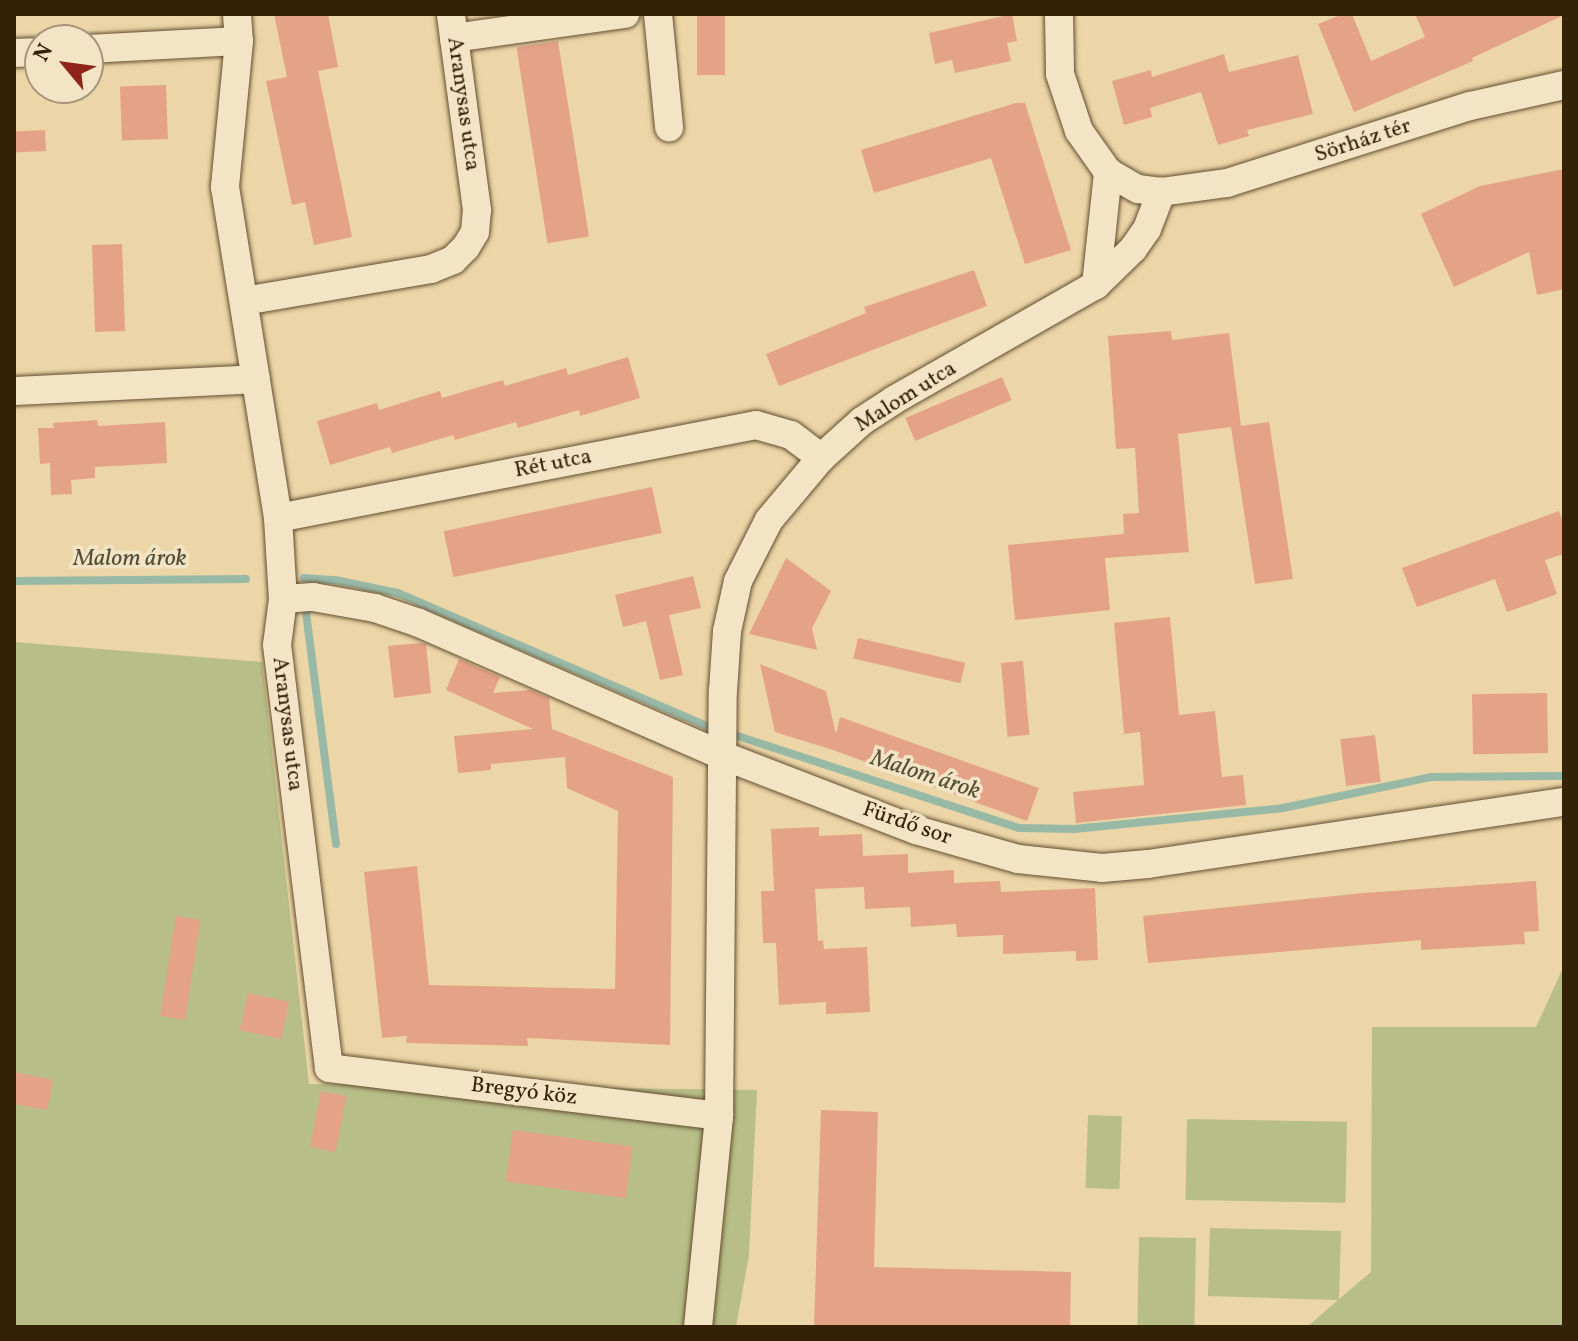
<!DOCTYPE html>
<html>
<head>
<meta charset="utf-8">
<style>
  body { margin:0 }
  #map { position:relative; width:1578px; height:1341px; overflow:hidden; background:#ecd6a8; font-family:Vollkorn,serif }
  div>[style] { position:absolute }
  .green>* { inset:0; background:#b8be88; transform-origin:0 0 }
  .stream>* { height:8px; margin:-4px; padding:0 4px; transform-origin:4px; border-radius:4px; background:#99b9a7 }
  .building>* { inset:0; background:#e4a287; transform-origin:0 0 }
  .roads { filter:drop-shadow(0 0 2px #634e30) drop-shadow(0 0 2px #634e30) }
  .street>* { height:28px; margin:-14px; padding:0 14px; transform-origin:14px; border-radius:14px; background:#f3e4c6 }
  span { translate:-50% -50%; white-space:nowrap; text-align:center; line-height:1.15; -webkit-text-stroke:7px #f3e4c6; paint-order:stroke }
  .street-label { font-size:22px; color:#352108 }
  .water-label { font-size:24px; color:#534f38; font-style:italic }
  .frame { position:absolute; inset:0; border:16px solid #352108; pointer-events:none }
  .north { position:absolute; left:24px; top:24px; width:80px; height:80px; box-sizing:border-box; background:#f3e4c6; border:2px solid #a7967a; border-radius:50%; rotate:299deg; font-size:22px; font-weight:700; line-height:32px; text-align:center; color:#352108 }
  .north::after { content:''; display:block; margin:auto; width:28px; height:36px; background:#8f2418; clip-path:polygon(50% 0,100% 100%,50% 72%,0 100%) }
</style>
</head>
<body>
<div id="map">
  <div class="green">
    <div style="clip-path:polygon(14px 642px,262px 662px,309px 1084px,757px 1090px,749px 1255px,736px 1327px,14px 1327px)"></div>
    <div style="clip-path:polygon(1564px 966px,1564px 1327px,1307px 1327px,1338px 1300px,1208px 1296px,1210px 1228px,1341px 1231px,1339px 1299px,1371px 1272px,1372px 1027px,1536px 1027px)"></div>
    <div style="left:1088px;top:1115px;width:34px;height:73px;rotate:2deg"></div>
    <div style="left:1187px;top:1119px;width:160px;height:81px;rotate:1deg"></div>
    <div style="left:1139px;top:1237px;width:57px;height:90px;rotate:1deg"></div>
  </div>
  <div class="stream">
    <div style="left:304px;top:578px;width:31px;rotate:4deg"></div>
    <div style="left:335px;top:580px;width:64px;rotate:11.7deg"></div>
    <div style="left:398px;top:593px;width:333px;rotate:23.3deg"></div>
    <div style="left:704px;top:725px;width:331px;rotate:18.1deg"></div>
    <div style="left:1019px;top:828px;width:55px;rotate:1deg"></div>
    <div style="left:1074px;top:829px;width:210px;rotate:-5.7deg"></div>
    <div style="left:1283px;top:808px;width:152px;rotate:-11.8deg"></div>
    <div style="left:1432px;top:777px;width:132px;rotate:-0.4deg"></div>
    <div style="left:14px;top:581px;width:232px;rotate:-0.5deg"></div>
    <div style="left:306px;top:613px;width:233px;rotate:82.6deg"></div>
  </div>
  <div class="building">
    <div style="clip-path:polygon(274px 14px,328px 14px,338px 67px,318px 71px,352px 237px,314px 245px,305px 202px,292px 205px,266px 81px,287px 77px)"></div>
    <div style="left:697px;top:14px;width:28px;height:61px"></div>
    <div style="clip-path:polygon(1012px 14px,1017px 41px,1007px 43px,1011px 61px,955px 73px,952px 60px,935px 64px,929px 33px)"></div>
    <div style="clip-path:polygon(1343px 14px,1352px 14px,1371px 61px,1425px 37px,1415px 14px,1564px 15px,1472px 58px,1473px 61px,1354px 112px,1318px 24px)"></div>
    <div style="left:558px;top:41px;width:198px;height:42px;rotate:81deg"></div>
    <div style="clip-path:polygon(1224px 54px,1229px 72px,1298px 55px,1313px 114px,1247px 130px,1249px 136px,1218px 145px,1201px 92px,1150px 108px,1152px 117px,1124px 125px,1112px 81px,1151px 70px,1152px 77px)"></div>
    <div style="left:166px;top:85px;width:54px;height:46px;rotate:88deg"></div>
    <div style="clip-path:polygon(1016px 103px,1025px 103px,1071px 250px,1025px 264px,991px 158px,874px 193px,861px 150px)"></div>
    <div style="left:45px;top:130px;width:21px;height:31px;rotate:87deg"></div>
    <div style="clip-path:polygon(1564px 169px,1564px 289px,1537px 295px,1529px 252px,1454px 287px,1421px 214px,1480px 186px)"></div>
    <div style="left:122px;top:244px;width:87px;height:30px;rotate:88deg"></div>
    <div style="clip-path:polygon(974px 270px,987px 306px,779px 386px,766px 354px,866px 313px,864px 307px)"></div>
    <div style="clip-path:polygon(1171px 331px,1172px 340px,1229px 333px,1241px 426px,1269px 422px,1293px 579px,1255px 584px,1231px 427px,1178px 434px,1189px 552px,1105px 558px,1110px 610px,1015px 620px,1008px 545px,1124px 534px,1123px 514px,1139px 513px,1135px 448px,1116px 449px,1108px 336px)"></div>
    <div style="clip-path:polygon(628px 357px,640px 398px,580px 416px,579px 410px,518px 428px,516px 422px,455px 440px,453px 435px,392px 453px,390px 447px,330px 465px,317px 421px,377px 403px,379px 410px,440px 391px,442px 398px,503px 380px,505px 386px,566px 368px,568px 375px)"></div>
    <div style="left:1002px;top:377px;width:25px;height:105px;rotate:67deg"></div>
    <div style="clip-path:polygon(97px 420px,98px 426px,165px 422px,167px 463px,95px 467px,95px 478px,71px 480px,72px 494px,51px 495px,50px 463px,40px 464px,38px 428px,54px 428px,53px 423px)"></div>
    <div style="left:652px;top:487px;width:47px;height:213px;rotate:78deg"></div>
    <div style="clip-path:polygon(1559px 511px,1564px 524px,1564px 554px,1545px 560px,1557px 594px,1507px 612px,1495px 579px,1417px 607px,1402px 568px)"></div>
    <div style="clip-path:polygon(786px 558px,831px 591px,812px 628px,817px 650px,749px 634px)"></div>
    <div style="clip-path:polygon(693px 576px,701px 608px,669px 615px,683px 675px,660px 680px,646px 621px,623px 627px,615px 595px)"></div>
    <div style="clip-path:polygon(1170px 617px,1179px 715px,1215px 711px,1222px 777px,1243px 775px,1246px 805px,1076px 823px,1073px 792px,1144px 785px,1140px 732px,1124px 734px,1114px 623px)"></div>
    <div style="left:858px;top:638px;width:110px;height:21px;rotate:13deg"></div>
    <div style="clip-path:polygon(421px 643px,426px 644px,431px 693px,394px 698px,388px 646px)"></div>
    <div style="clip-path:polygon(459px 659px,500px 677px,493px 693px,530px 690px,549px 698px,552px 729px,673px 777px,670px 1045px,527px 1038px,528px 1046px,406px 1043px,407px 1036px,382px 1038px,364px 872px,417px 866px,429px 985px,615px 989px,618px 811px,567px 788px,565px 757px,491px 764px,491px 770px,458px 773px,454px 736px,533px 729px,446px 690px)"></div>
    <div style="left:1023px;top:661px;width:74px;height:22px;rotate:85deg"></div>
    <div style="clip-path:polygon(760px 664px,826px 691px,836px 734px,840px 717px,1039px 788px,1027px 821px,833px 750px,775px 732px)"></div>
    <div style="left:1547px;top:693px;width:60px;height:75px;rotate:89deg"></div>
    <div style="left:1375px;top:735px;width:47px;height:35px;rotate:83deg"></div>
    <div style="clip-path:polygon(819px 827px,819px 836px,862px 834px,863px 856px,908px 854px,908px 873px,954px 870px,954px 883px,1000px 881px,1001px 892px,1095px 888px,1098px 960px,1076px 961px,1076px 951px,1003px 954px,1003px 935px,957px 937px,956px 924px,911px 927px,910px 907px,865px 909px,864px 887px,815px 889px,818px 941px,823px 940px,824px 949px,867px 947px,870px 1012px,826px 1014px,826px 1002px,779px 1005px,776px 943px,763px 943px,761px 891px,774px 891px,771px 829px)"></div>
    <div style="clip-path:polygon(1536px 881px,1539px 931px,1524px 932px,1525px 944px,1421px 950px,1421px 940px,1148px 963px,1143px 916px,1363px 893px)"></div>
    <div style="left:176px;top:916px;width:25px;height:101px;rotate:9deg"></div>
    <div style="left:248px;top:993px;width:42px;height:38px;rotate:12deg"></div>
    <div style="clip-path:polygon(14px 1072px,53px 1080px,47px 1110px,14px 1104px)"></div>
    <div style="left:321px;top:1091px;width:26px;height:57px;rotate:11deg"></div>
    <div style="clip-path:polygon(821px 1110px,878px 1112px,874px 1267px,1071px 1272px,1070px 1327px,814px 1327px)"></div>
    <div style="left:513px;top:1130px;width:121px;height:52px;rotate:8deg"></div>
  </div>
  <div class="roads">
    <div class="street">
      <div style="left:237px;top:14px;width:27px;rotate:86deg"></div>
      <div style="left:239px;top:41px;width:147px;rotate:95.5deg"></div>
      <div style="left:225px;top:187px;width:335px;rotate:80.9deg"></div>
      <div style="left:278px;top:518px;width:81px;rotate:86.5deg"></div>
      <div style="left:283px;top:599px;width:46px;rotate:97.4deg"></div>
      <div style="left:277px;top:645px;width:426px;rotate:83deg"></div>
      <div style="left:329px;top:1068px;width:393px;rotate:7deg"></div>
      <div style="left:658px;top:14px;width:114px;rotate:84.4deg"></div>
      <div style="left:1059px;top:14px;width:60px;rotate:89deg"></div>
      <div style="left:1060px;top:74px;width:60px;rotate:71.6deg"></div>
      <div style="left:1079px;top:131px;width:50px;rotate:54.7deg"></div>
      <div style="left:1108px;top:172px;width:34px;rotate:30deg"></div>
      <div style="left:1138px;top:189px;width:23px;rotate:7deg"></div>
      <div style="left:1161px;top:192px;width:67px;rotate:-7.8deg"></div>
      <div style="left:1227px;top:183px;width:255px;rotate:-17.6deg"></div>
      <div style="left:1470px;top:106px;width:96px;rotate:-12.6deg"></div>
      <div style="left:454px;top:38px;width:173px;rotate:-8deg"></div>
      <div style="left:88px;top:49px;width:151px;rotate:-3deg"></div>
      <div style="left:14px;top:53px;width:26px;rotate:-2deg"></div>
      <div style="left:1096px;top:285px;width:114px;rotate:-83.9deg"></div>
      <div style="left:244px;top:301px;width:190px;rotate:-9.7deg"></div>
      <div style="left:431px;top:269px;width:24px;rotate:-22deg"></div>
      <div style="left:453px;top:260px;width:18px;rotate:-45deg"></div>
      <div style="left:466px;top:247px;width:17px;rotate:-59deg"></div>
      <div style="left:475px;top:232px;width:22px;rotate:-85deg"></div>
      <div style="left:477px;top:210px;width:198px;rotate:-97.6deg"></div>
      <div style="left:14px;top:391px;width:242px;rotate:-2.8deg"></div>
      <div style="left:278px;top:518px;width:487px;rotate:-11deg"></div>
      <div style="left:756px;top:425px;width:36px;rotate:16deg"></div>
      <div style="left:791px;top:435px;width:38px;rotate:37deg"></div>
      <div style="left:283px;top:599px;width:30px;rotate:-4deg"></div>
      <div style="left:313px;top:597px;width:63px;rotate:10.1deg"></div>
      <div style="left:375px;top:608px;width:46px;rotate:18.8deg"></div>
      <div style="left:419px;top:623px;width:333px;rotate:23.6deg"></div>
      <div style="left:724px;top:756px;width:206px;rotate:21.1deg"></div>
      <div style="left:916px;top:830px;width:106px;rotate:15.9deg"></div>
      <div style="left:1018px;top:859px;width:84px;rotate:6.1deg"></div>
      <div style="left:1102px;top:868px;width:46px;rotate:-5deg"></div>
      <div style="left:1148px;top:864px;width:421px;rotate:-8.5deg"></div>
      <div style="left:698px;top:1327px;width:212px;rotate:-84.3deg"></div>
      <div style="left:719px;top:1116px;width:425px;rotate:-89.5deg"></div>
      <div style="left:723px;top:691px;width:60px;rotate:-86.2deg"></div>
      <div style="left:727px;top:631px;width:51px;rotate:-77.6deg"></div>
      <div style="left:738px;top:581px;width:68px;rotate:-63.1deg"></div>
      <div style="left:769px;top:520px;width:81px;rotate:-50deg"></div>
      <div style="left:821px;top:458px;width:55px;rotate:-42.1deg"></div>
      <div style="left:862px;top:421px;width:38px;rotate:-33deg"></div>
      <div style="left:894px;top:400px;width:232px;rotate:-29.7deg"></div>
      <div style="left:1096px;top:285px;width:52px;rotate:-44.2deg"></div>
      <div style="left:1133px;top:249px;width:24px;rotate:-55deg"></div>
      <div style="left:1147px;top:229px;width:40px;rotate:-69deg"></div>
    </div>
  </div>
  <div class="street-label">
    <span style="left:463px;top:104px;rotate:82deg">Aranysas utca</span>
    <span style="left:1363px;top:141px;rotate:-18deg">Sörház tér</span>
    <span style="left:906px;top:397px;rotate:-32deg">Malom utca</span>
    <span style="left:553px;top:464px;rotate:-11deg">Rét utca</span>
    <span style="left:287px;top:724px;rotate:83deg">Aranysas utca</span>
    <span style="left:907px;top:824px;rotate:19deg">Fürdő sor</span>
    <span style="left:524px;top:1092px;rotate:7deg">Bregyó köz</span>
  </div>
  <div class="water-label">
    <span style="left:130px;top:560px">Malom árok</span>
    <span style="left:925px;top:776px;rotate:18deg">Malom árok</span>
  </div>
  <div class="frame"></div>
  <div class="north">N</div>
</div>
</body>
</html>
